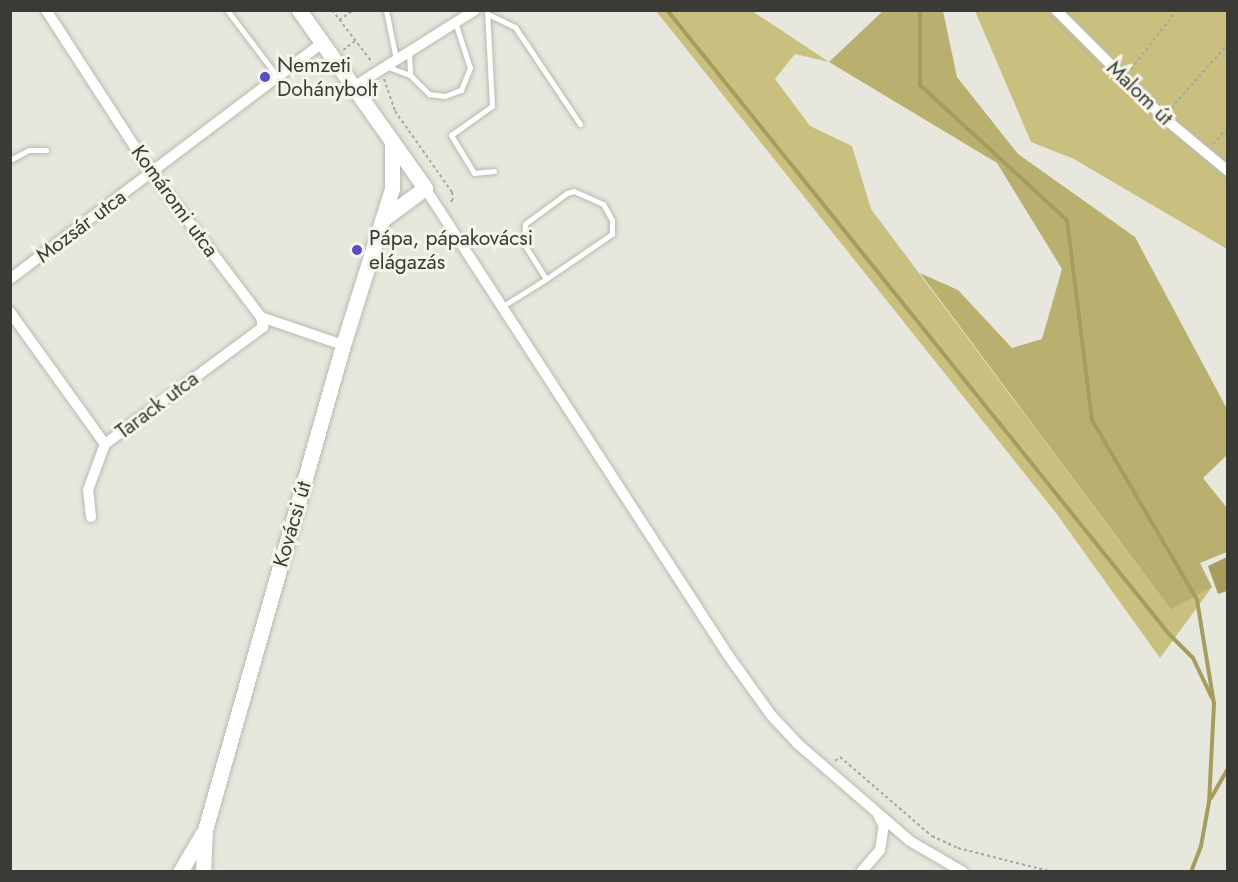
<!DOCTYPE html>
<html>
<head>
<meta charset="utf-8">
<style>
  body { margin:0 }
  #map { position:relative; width:1238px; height:882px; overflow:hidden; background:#e8e7dd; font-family:Jost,sans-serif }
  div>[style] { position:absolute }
  .green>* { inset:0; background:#c9c080 }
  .forest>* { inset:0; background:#b9b06f }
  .water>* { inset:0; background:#a69d5d }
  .stream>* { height:4px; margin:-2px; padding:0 2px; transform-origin:2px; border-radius:2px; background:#a69d5d }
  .path>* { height:2px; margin-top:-1px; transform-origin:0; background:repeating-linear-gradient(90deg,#a6a69e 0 3px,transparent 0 6px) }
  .roads { filter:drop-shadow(0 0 2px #bab9b0) drop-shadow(0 0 2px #bab9b0) }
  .lane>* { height:5px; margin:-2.5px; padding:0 2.5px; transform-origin:2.5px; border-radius:2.5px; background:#fff }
  .street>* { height:10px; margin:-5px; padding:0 5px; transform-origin:5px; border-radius:5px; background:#fff }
  .secondary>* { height:15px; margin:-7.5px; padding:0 7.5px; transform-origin:7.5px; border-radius:7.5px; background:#fff }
  .dots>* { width:16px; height:16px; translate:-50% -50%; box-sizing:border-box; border:3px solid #f5f4ea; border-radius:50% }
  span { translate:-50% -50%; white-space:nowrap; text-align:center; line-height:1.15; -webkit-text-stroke:6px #f5f4ea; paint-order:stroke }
  .poi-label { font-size:21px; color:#3a3a36 }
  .left { translate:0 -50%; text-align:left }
  .street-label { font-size:21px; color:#3a3a36 }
  .frame { position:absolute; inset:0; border:12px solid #3a3a36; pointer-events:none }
</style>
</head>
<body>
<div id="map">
  <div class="green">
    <div style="clip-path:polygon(656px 11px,752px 11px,829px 62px,795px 54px,775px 79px,810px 126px,852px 146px,871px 209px,1171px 610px,1212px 587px,1160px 658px,1056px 513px)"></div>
    <div style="clip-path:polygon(975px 11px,1227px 11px,1227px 249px,1074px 159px,1031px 142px)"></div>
  </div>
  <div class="forest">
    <div style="clip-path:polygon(884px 10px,943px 11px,957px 77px,1018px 154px,1135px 237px,1227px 409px,1227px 455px,1203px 478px,1227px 508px,1227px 552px,1200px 563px,1212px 587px,1171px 610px,920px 273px,958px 290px,1012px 348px,1042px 339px,1062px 269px,997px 163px,829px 62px)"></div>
  </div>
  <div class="water">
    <div style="clip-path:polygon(1227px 557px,1227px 591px,1218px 594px,1208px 566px)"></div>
  </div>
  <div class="stream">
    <div style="left:667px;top:10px;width:799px;rotate:51.19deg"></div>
    <div style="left:1168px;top:633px;width:35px;rotate:45deg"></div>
    <div style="left:1193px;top:658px;width:44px;rotate:64.6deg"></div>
    <div style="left:920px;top:10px;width:75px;rotate:90deg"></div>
    <div style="left:920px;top:85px;width:200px;rotate:42.6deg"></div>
    <div style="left:1067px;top:220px;width:202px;rotate:82.9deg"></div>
    <div style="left:1092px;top:420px;width:208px;rotate:59.7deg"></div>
    <div style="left:1197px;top:600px;width:105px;rotate:80.7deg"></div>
    <div style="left:1214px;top:704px;width:98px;rotate:92.9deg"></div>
    <div style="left:1209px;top:802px;width:45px;rotate:100.3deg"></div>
    <div style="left:1201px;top:846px;width:28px;rotate:111deg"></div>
    <div style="left:1211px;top:798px;width:34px;rotate:-60deg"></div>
  </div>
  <div class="path">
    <div style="left:332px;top:10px;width:66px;rotate:52.4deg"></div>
    <div style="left:339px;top:20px;width:18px;rotate:-34deg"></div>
    <div style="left:343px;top:50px;width:15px;rotate:-37deg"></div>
    <div style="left:1131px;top:69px;width:75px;rotate:-52.1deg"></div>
    <div style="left:384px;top:79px;width:34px;rotate:71deg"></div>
    <div style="left:395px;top:111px;width:99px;rotate:54.9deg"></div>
    <div style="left:452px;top:192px;width:8px;rotate:83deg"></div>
    <div style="left:453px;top:200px;width:6px;rotate:149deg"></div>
    <div style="left:1171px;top:108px;width:86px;rotate:-48.3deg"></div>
    <div style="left:1213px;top:144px;width:22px;rotate:-47deg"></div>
    <div style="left:835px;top:761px;width:6px;rotate:-39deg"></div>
    <div style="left:840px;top:757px;width:121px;rotate:40.7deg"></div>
    <div style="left:932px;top:836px;width:29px;rotate:25deg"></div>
    <div style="left:958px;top:848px;width:98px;rotate:14.2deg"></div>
  </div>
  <div class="roads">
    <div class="lane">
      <div style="left:227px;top:10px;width:83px;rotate:52.9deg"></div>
      <div style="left:386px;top:10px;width:50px;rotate:78.5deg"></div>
      <div style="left:487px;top:10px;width:96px;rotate:87deg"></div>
      <div style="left:492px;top:106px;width:50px;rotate:144.7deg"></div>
      <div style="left:451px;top:135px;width:44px;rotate:58.8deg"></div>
      <div style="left:474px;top:173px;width:20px;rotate:-6deg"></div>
      <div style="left:490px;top:15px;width:28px;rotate:26deg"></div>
      <div style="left:515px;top:27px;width:117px;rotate:56.2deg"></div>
      <div style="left:409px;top:53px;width:22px;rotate:87deg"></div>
      <div style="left:388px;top:67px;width:23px;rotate:20deg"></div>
      <div style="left:410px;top:75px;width:27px;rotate:45deg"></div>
      <div style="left:429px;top:94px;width:16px;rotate:7deg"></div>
      <div style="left:445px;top:96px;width:17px;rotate:-21deg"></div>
      <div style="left:461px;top:90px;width:24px;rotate:-68deg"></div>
      <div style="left:470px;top:68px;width:48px;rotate:-108.1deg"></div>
      <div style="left:10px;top:160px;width:21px;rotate:-28deg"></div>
      <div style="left:29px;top:150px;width:17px"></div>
      <div style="left:503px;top:306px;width:51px;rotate:-32.1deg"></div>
      <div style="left:546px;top:279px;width:80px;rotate:-34.3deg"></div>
      <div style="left:612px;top:234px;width:14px;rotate:-90deg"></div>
      <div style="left:612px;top:220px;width:18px;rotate:-119deg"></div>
      <div style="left:603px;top:204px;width:32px;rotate:-156deg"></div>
      <div style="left:574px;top:191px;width:7px;rotate:164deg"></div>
      <div style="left:567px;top:193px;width:52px;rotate:143.6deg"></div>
      <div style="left:525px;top:224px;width:20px;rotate:93deg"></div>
      <div style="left:524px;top:244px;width:41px;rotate:57.8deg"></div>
    </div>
    <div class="street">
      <div style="left:46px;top:10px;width:194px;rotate:57deg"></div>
      <div style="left:152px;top:173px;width:181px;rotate:52.9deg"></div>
      <div style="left:261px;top:317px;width:87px;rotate:18.9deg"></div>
      <div style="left:1056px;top:10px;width:151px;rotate:45deg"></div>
      <div style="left:1163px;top:117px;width:85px;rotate:39.7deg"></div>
      <div style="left:355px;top:86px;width:142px;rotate:-32.3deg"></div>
      <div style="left:425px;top:188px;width:557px;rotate:57.02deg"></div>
      <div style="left:728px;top:655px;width:74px;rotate:54.4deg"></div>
      <div style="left:771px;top:715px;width:40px;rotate:47deg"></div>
      <div style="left:798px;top:744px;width:148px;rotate:40.9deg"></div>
      <div style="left:910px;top:841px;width:61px;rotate:30.3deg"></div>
      <div style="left:10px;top:279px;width:393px;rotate:-37.1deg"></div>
      <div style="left:10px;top:312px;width:163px;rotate:54.3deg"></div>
      <div style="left:91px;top:517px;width:27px;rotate:-96deg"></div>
      <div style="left:88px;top:490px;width:49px;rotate:-69.7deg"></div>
      <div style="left:105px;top:444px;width:197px;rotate:-36.5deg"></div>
      <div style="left:263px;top:327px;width:10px;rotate:-101deg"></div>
      <div style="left:861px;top:872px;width:29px;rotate:-49deg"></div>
      <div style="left:880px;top:850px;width:24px;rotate:-81deg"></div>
      <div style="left:884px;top:826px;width:10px;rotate:-119deg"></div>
    </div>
    <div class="secondary">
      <div style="left:299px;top:10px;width:218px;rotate:54.7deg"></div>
      <div style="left:425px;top:188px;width:52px;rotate:143.6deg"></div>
      <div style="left:180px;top:872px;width:45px;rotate:-59.5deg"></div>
      <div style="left:203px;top:872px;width:42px;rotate:-87.3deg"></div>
      <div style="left:205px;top:830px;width:504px;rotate:-74.12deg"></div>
      <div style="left:343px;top:345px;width:164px;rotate:-72.6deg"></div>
      <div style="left:392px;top:189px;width:48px;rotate:-90deg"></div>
    </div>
  </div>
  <div class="dots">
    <div style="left:265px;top:77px;background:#574dc5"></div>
    <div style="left:357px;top:250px;background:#574dc5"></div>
  </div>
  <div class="poi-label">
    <span class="left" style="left:277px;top:77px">Nemzeti<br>Dohánybolt</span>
    <span class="left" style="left:369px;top:250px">Pápa, pápakovácsi<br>elágazás</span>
  </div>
  <div class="street-label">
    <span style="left:1140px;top:93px;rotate:44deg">Malom út</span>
    <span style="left:175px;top:201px;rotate:54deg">Komáromi utca</span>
    <span style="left:81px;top:226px;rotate:-37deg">Mozsár utca</span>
    <span style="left:157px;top:405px;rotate:-37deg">Tarack utca</span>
    <span style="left:292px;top:524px;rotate:-74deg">Kovácsi út</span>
  </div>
  <div class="frame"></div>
</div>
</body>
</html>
